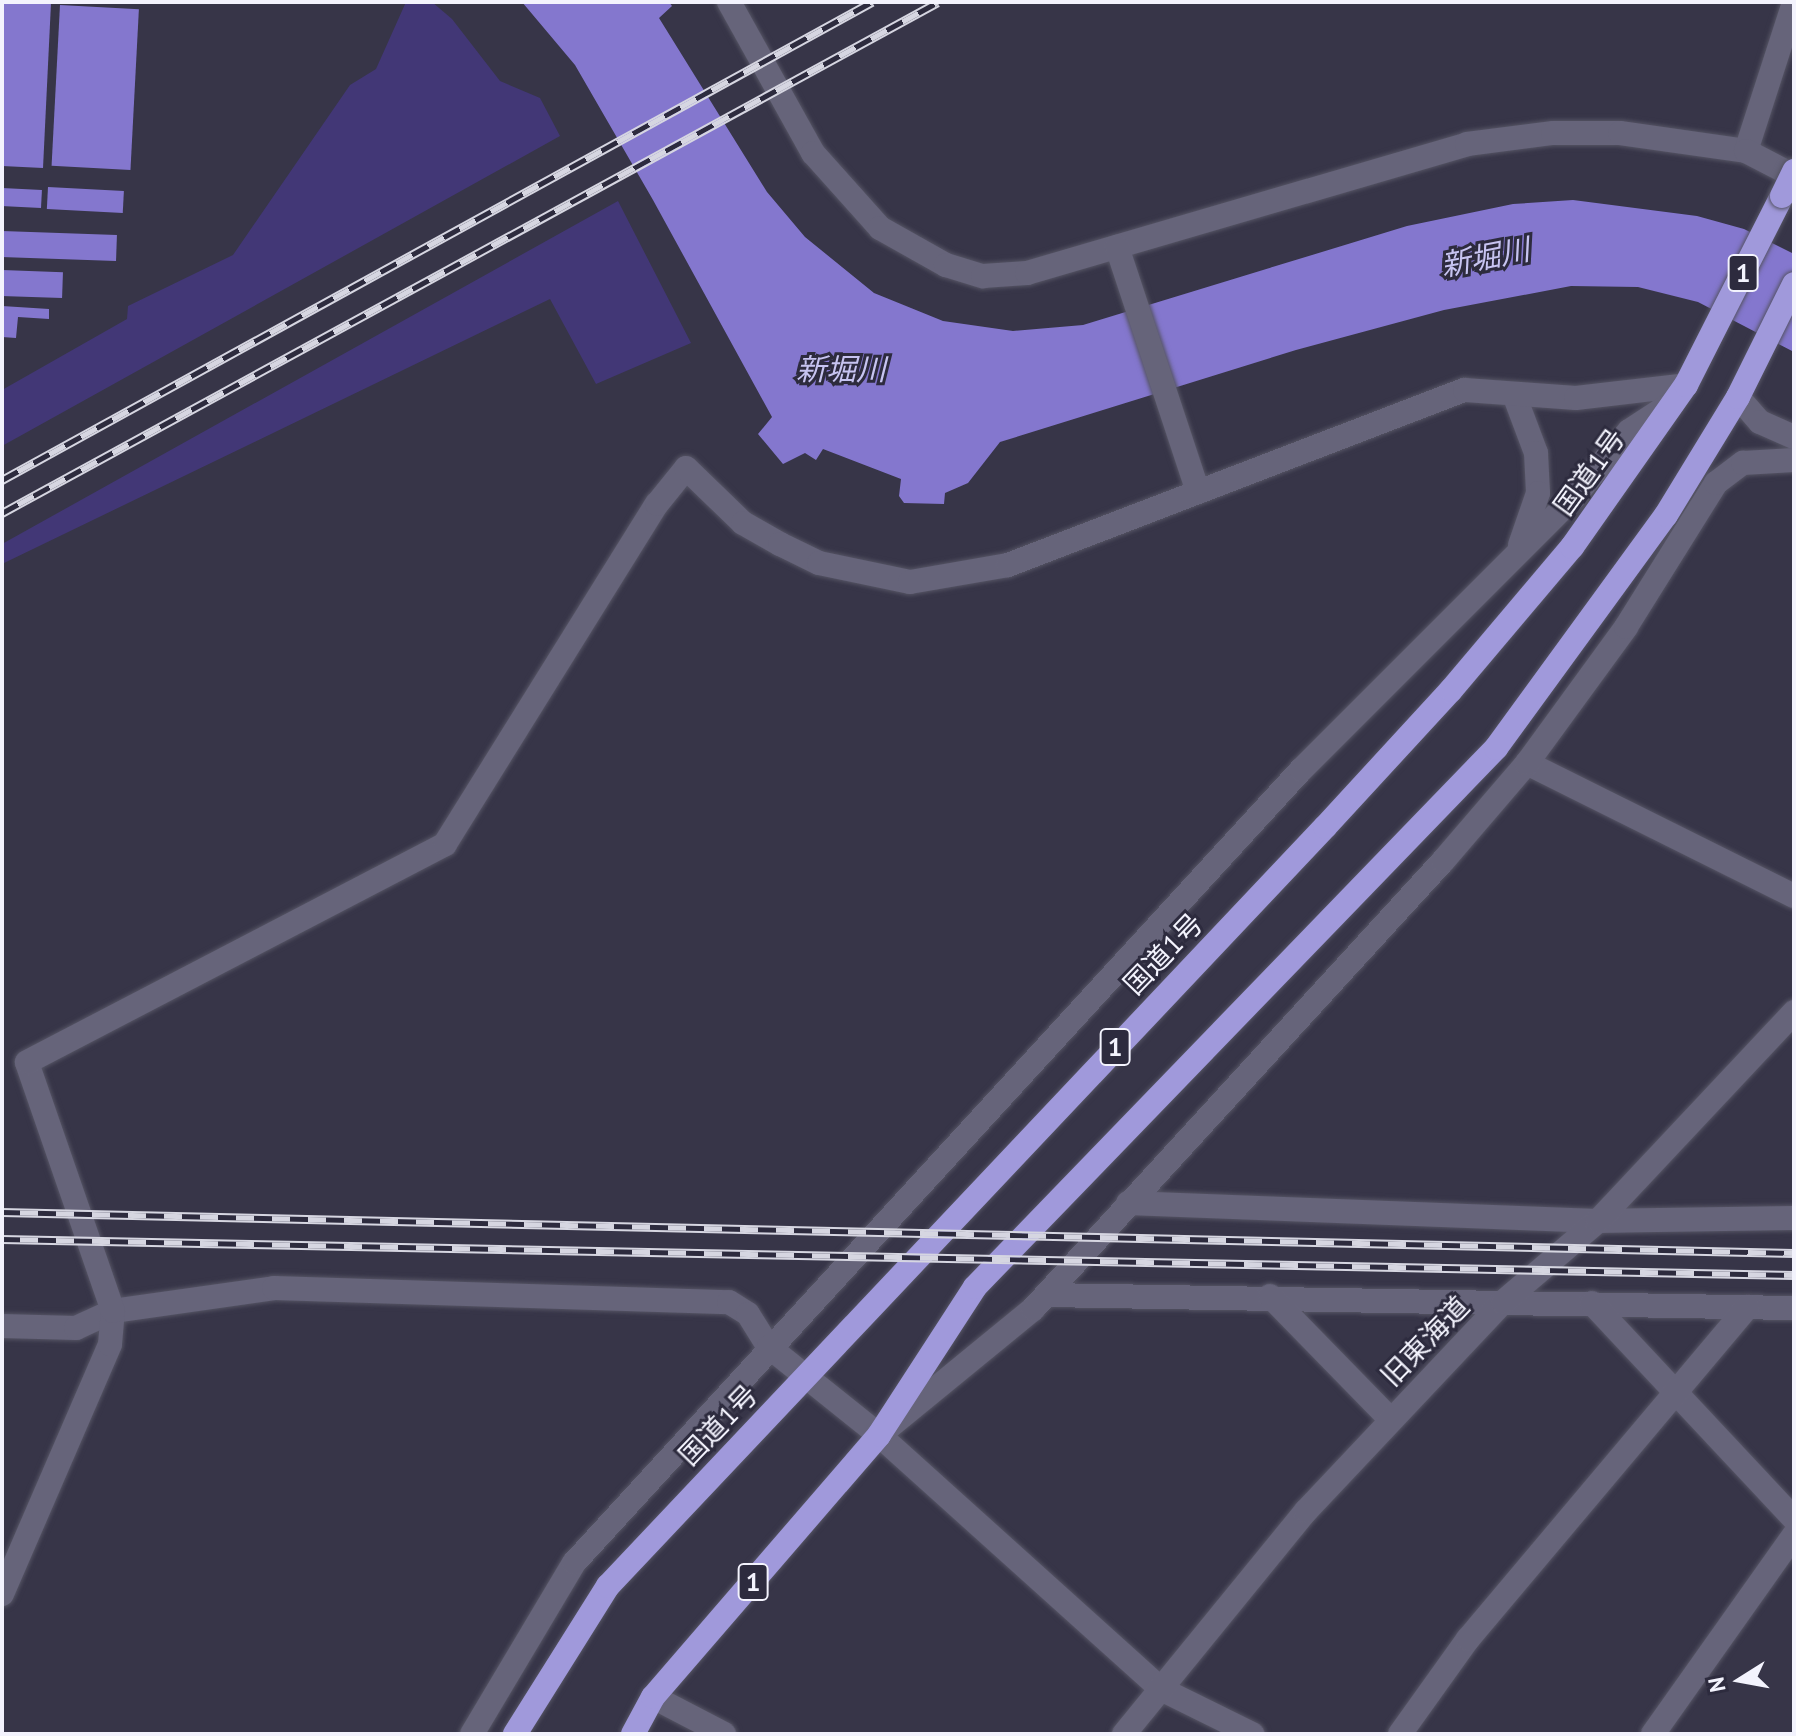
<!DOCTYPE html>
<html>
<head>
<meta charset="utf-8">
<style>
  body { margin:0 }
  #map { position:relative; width:1796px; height:1736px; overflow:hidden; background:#373548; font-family:"PT Sans","Noto Sans JP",sans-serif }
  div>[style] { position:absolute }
  .green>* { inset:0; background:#423776 }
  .water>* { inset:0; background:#8477ce; transform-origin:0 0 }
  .roads { filter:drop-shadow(0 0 2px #555464) drop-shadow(0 0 2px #555464) }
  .street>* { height:24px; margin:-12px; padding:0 12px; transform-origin:12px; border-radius:12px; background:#66647a }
  .highway>* { height:24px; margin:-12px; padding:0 12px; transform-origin:12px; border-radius:12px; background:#a099db }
  .rail>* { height:9px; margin-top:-4.5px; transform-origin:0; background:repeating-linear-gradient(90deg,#2d2b3e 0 18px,#d6d6e1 0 36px); box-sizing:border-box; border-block:2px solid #d6d6e1 }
  .bridges { filter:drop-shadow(0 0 2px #555464) drop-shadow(0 0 2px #555464) }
  .highway-bridge>* { height:24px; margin:-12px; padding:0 12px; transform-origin:12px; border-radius:12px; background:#a099db }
  span { translate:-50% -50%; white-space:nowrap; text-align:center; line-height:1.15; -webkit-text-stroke:6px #2d2b3e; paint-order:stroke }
  .shield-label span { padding:2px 6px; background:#2d2b3e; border:2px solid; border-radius:6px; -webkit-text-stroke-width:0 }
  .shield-label { font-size:26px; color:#f3f3fd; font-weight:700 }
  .street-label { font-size:28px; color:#f3f3fd }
  .water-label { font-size:30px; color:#c7c4f1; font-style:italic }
  .frame { position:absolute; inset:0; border:4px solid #f3f3fd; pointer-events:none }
  .north { position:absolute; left:1700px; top:1640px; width:80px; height:80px; -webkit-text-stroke:6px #2d2b3e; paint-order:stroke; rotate:259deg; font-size:22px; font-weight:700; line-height:32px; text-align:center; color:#f3f3fd }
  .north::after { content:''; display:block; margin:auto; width:28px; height:36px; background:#f3f3fd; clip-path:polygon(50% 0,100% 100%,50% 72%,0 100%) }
</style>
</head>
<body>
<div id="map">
  <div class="green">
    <div style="clip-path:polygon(406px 2px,432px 2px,452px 19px,500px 81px,540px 98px,560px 136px,2px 446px,2px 390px,127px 319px,128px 306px,233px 255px,350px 85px,376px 69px)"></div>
    <div style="clip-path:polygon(618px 201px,691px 343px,596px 384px,550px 299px,2px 564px,2px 544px)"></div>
  </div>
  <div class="water">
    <div style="clip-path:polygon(2px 2px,51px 3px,43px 168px,2px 166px)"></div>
    <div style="clip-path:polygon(522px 2px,669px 2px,672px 6px,659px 18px,767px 192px,805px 237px,874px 293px,943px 321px,1013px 331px,1083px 325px,1407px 226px,1513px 204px,1573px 200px,1697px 216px,1744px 229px,1794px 254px,1794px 352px,1698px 302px,1638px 287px,1571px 286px,1444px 310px,1296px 350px,1000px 442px,968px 483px,945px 493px,944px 504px,904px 503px,899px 496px,901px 479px,823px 449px,816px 460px,805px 453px,783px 464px,758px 434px,772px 417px,653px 200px,575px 65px)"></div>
    <div style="left:60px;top:5px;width:79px;height:161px;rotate:3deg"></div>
    <div style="left:48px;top:187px;width:76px;height:22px;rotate:3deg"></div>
    <div style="left:2px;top:188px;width:40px;height:18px;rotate:3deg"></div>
    <div style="left:2px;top:231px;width:115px;height:26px;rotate:2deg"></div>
    <div style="left:2px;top:270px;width:61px;height:26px;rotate:2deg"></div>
    <div style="clip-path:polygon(2px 306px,49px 309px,49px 319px,18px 317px,16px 338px,2px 337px)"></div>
  </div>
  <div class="roads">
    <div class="street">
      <div style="left:729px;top:2px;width:173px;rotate:60.9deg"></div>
      <div style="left:813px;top:153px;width:101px;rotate:48.2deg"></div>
      <div style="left:880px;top:228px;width:76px;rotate:29.3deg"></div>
      <div style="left:946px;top:265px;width:39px;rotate:17deg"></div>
      <div style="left:983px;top:276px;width:44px;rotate:-3.9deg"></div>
      <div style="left:1027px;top:273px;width:459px;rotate:-16.3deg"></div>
      <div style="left:1467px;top:144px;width:87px;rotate:-7.3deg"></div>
      <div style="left:1553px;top:133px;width:67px"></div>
      <div style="left:1620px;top:133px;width:127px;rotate:8.1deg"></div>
      <div style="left:1746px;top:151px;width:157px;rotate:-72.1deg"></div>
      <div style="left:1746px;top:151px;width:54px;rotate:27.5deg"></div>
      <div style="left:1117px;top:247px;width:258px;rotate:71.7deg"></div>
      <div style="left:1515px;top:397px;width:60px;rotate:69.4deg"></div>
      <div style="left:1536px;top:453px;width:40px;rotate:87.1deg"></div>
      <div style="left:1538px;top:493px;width:55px;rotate:109.1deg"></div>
      <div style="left:1738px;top:397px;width:33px;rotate:49deg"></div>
      <div style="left:1760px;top:422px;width:37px;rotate:24deg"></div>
      <div style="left:1527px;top:763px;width:298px;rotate:26.5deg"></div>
      <div style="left:1128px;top:1203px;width:470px;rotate:2.2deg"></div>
      <div style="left:1598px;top:1221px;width:196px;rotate:-0.9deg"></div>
      <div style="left:1046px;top:1295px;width:748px;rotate:1deg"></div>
      <div style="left:1270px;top:1296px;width:173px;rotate:45.7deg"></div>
      <div style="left:1592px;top:1303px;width:296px;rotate:46.9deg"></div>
      <div style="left:2px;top:1326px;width:74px;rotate:1.5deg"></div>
      <div style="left:76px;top:1328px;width:41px;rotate:-24.7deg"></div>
      <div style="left:113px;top:1311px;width:163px;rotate:-8.1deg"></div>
      <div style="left:274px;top:1288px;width:455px;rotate:1.8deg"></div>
      <div style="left:729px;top:1302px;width:22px;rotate:32deg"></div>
      <div style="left:748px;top:1314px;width:39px;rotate:58deg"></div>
      <div style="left:769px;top:1347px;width:141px;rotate:38.7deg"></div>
      <div style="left:879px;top:1435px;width:380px;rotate:42deg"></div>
      <div style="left:1161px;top:1689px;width:102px;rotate:26.3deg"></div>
      <div style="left:884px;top:1431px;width:193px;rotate:-39.3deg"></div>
      <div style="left:1033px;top:1309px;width:607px;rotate:-47.54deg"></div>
      <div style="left:1443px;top:861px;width:129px;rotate:-49.4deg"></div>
      <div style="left:1527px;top:763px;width:168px;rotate:-53.9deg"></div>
      <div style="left:1626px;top:627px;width:170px;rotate:-58deg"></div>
      <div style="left:1716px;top:483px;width:34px;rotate:-37deg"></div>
      <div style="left:1743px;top:463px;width:51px;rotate:-3.4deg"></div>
      <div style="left:2px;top:1594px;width:272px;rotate:-66.6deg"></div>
      <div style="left:110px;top:1344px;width:33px;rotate:-85deg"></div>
      <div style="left:113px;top:1311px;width:263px;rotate:-109.1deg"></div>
      <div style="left:27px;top:1062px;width:471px;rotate:-27.5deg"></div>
      <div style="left:445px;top:844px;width:401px;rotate:-58.1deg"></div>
      <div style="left:657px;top:504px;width:46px;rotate:-51.1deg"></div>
      <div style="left:686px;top:468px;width:79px;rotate:44deg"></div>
      <div style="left:743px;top:523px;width:43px;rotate:29.6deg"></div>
      <div style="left:780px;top:544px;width:43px;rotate:26deg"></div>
      <div style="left:819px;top:563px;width:93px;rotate:11.8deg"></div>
      <div style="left:910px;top:582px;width:99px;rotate:-9.8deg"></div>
      <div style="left:1008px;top:565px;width:489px;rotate:-21deg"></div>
      <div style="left:1465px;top:390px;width:111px;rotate:4.1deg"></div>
      <div style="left:1576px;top:398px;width:111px;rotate:-6.7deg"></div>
      <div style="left:653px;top:1697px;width:80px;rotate:27.5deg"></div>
      <div style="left:472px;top:1734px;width:199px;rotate:-59.2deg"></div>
      <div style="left:574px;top:1563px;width:1076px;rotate:-47.49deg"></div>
      <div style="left:1301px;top:770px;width:385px;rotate:-45deg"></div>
      <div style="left:1573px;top:498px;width:87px;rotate:-50.1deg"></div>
      <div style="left:1629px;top:431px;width:51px;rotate:-33.1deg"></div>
      <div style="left:1124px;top:1734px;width:288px;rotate:-50.8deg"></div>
      <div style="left:1306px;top:1511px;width:287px;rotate:-46.7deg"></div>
      <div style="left:1503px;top:1302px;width:125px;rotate:-40.5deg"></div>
      <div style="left:1598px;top:1221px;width:287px;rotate:-46.8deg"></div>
      <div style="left:1400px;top:1734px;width:117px;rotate:-54.4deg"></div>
      <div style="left:1468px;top:1639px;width:434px;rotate:-49.9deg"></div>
      <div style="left:1653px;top:1734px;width:244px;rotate:-54.7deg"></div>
    </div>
    <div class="highway">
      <div style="left:515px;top:1734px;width:175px;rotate:-57.9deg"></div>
      <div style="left:608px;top:1586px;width:1044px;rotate:-46.63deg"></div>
      <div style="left:1325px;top:827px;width:186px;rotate:-47.4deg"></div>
      <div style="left:1451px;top:690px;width:187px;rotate:-49.8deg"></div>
      <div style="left:1572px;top:547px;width:198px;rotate:-54.9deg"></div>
      <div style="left:1686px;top:385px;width:212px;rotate:-63.1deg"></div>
      <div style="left:633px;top:1734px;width:42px;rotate:-61.6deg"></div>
      <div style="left:653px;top:1697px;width:346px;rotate:-49.2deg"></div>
      <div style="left:879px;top:1435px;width:176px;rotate:-57deg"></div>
      <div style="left:975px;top:1287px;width:750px;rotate:-45.97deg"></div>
      <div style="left:1496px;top:748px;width:288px;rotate:-53.9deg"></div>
      <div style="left:1666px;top:515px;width:138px;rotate:-58.6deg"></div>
      <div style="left:1738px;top:397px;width:126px;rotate:-63.6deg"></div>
    </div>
  </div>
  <div class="rail">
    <div style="left:2px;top:480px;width:993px;rotate:-28.79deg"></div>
    <div style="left:2px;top:513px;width:1066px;rotate:-28.63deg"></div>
    <div style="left:2px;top:1212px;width:1792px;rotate:1.31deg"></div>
    <div style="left:2px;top:1239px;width:1792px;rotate:1.15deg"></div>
  </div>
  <div class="bridges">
    <div class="highway-bridge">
      <div style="left:1782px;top:196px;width:28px;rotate:-64deg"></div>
    </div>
  </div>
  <div class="shield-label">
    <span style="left:1743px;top:273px">1</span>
    <span style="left:1115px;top:1047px">1</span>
    <span style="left:753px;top:1582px">1</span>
  </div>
  <div class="street-label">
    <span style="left:1589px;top:472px;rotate:-54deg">国道1号</span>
    <span style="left:1163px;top:954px;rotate:-46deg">国道1号</span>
    <span style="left:1425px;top:1341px;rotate:-46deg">旧東海道</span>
    <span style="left:718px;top:1425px;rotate:-46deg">国道1号</span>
  </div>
  <div class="water-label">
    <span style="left:1485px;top:257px;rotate:-11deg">新堀川</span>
    <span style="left:841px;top:369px">新堀川</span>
  </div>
  <div class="frame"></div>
  <div class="north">N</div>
</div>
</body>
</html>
